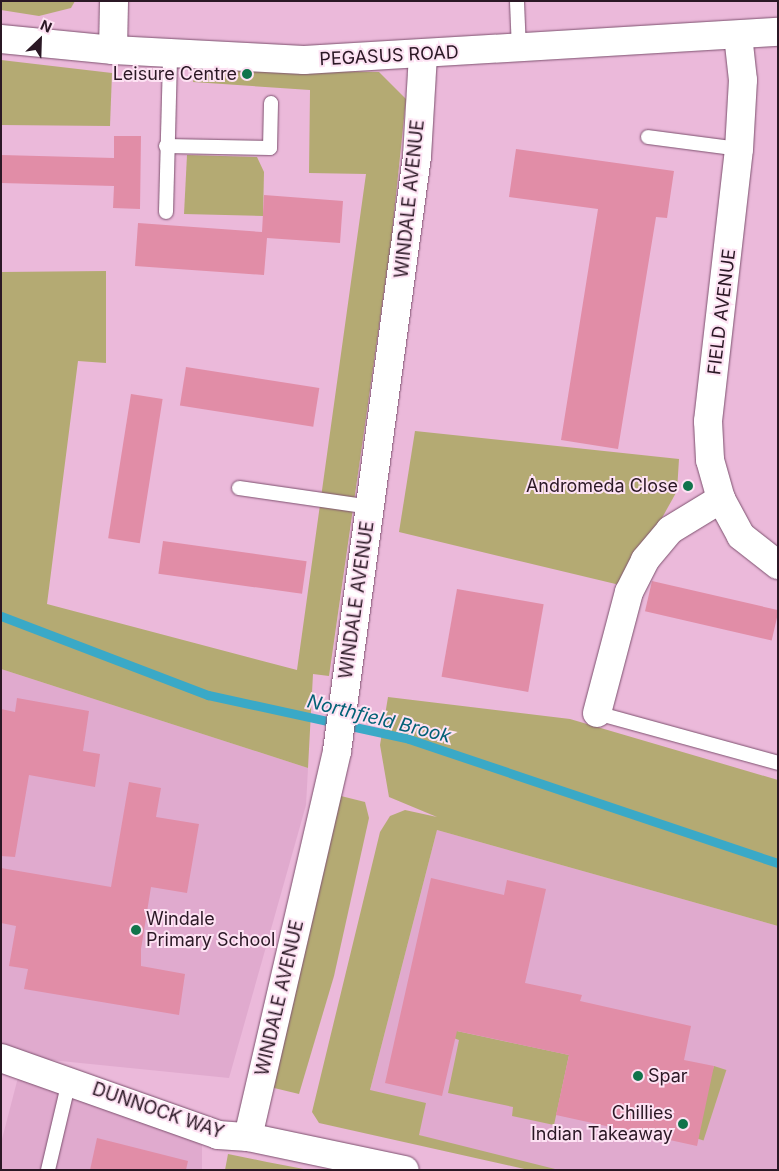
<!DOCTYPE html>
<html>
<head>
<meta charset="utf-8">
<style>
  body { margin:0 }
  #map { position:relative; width:779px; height:1171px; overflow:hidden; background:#ebb9da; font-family:Inter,sans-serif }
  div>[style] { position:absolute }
  .built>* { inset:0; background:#e0aace }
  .green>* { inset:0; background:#b4aa73; transform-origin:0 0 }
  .stream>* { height:9px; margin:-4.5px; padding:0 4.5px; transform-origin:4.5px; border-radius:4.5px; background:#3aa9c7 }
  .building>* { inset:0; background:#e18da7; transform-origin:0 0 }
  .roads { filter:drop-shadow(0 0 1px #7d516f) drop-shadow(0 0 1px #7d516f) }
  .lane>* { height:14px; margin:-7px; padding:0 7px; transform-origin:7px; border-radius:7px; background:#fff }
  .street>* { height:28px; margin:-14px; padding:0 14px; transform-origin:14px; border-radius:14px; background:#fff }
  .dots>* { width:14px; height:14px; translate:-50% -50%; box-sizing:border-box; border:2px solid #fde2f3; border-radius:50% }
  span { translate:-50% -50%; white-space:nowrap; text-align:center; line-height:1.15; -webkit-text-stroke:4px #fde2f3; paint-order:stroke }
  .street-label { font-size:18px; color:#2b1825 }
  .poi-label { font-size:18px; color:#2b1825 }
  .right { translate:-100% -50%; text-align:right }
  .left { translate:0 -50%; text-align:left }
  .water-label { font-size:19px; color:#026176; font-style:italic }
  .frame { position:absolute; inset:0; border:2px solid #2b1825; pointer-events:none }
  .north { position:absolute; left:15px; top:15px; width:50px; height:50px; -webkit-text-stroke:4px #fde2f3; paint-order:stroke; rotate:24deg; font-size:14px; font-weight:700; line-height:20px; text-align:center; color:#2b1825 }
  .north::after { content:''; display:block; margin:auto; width:18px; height:22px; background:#2b1825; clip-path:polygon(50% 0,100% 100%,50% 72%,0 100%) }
</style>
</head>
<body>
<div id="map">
  <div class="built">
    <div style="clip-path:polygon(1px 669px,308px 768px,306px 805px,229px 1078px,1px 1055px)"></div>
    <div style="clip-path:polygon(437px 830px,778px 926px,778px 1170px,529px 1170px,419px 1135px,370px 1090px)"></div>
    <div style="clip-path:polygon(21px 1066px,202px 1145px,202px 1170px,1px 1170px,1px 1143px)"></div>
  </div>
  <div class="green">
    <div style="clip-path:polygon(1px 1px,75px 1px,71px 8px,39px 16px,1px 10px)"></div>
    <div style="clip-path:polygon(1px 60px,112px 73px,110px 126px,1px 125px)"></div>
    <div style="clip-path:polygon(195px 68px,379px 72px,406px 99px,391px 243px,329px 676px,313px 674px,308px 768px,1px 669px,1px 272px,106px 271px,106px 363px,78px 361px,47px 604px,297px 670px,366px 174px,309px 173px,310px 90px,193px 82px)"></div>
    <div style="clip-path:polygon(187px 155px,257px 157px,264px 172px,263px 216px,184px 214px)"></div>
    <div style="clip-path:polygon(415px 431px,679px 459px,677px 491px,624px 586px,399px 532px)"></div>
    <div style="clip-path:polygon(388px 697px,570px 719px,778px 780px,778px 926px,437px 830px,370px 1090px,426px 1103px,419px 1135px,559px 1170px,529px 1170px,319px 1123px,312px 1112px,380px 832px,390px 816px,405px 810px,437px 817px,389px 797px,380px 745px)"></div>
    <div style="clip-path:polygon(337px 795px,365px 802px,369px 818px,334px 976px,299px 1094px,270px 1087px)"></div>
    <div style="clip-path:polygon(452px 1030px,569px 1055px,554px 1125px,512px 1116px,513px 1107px,448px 1093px,459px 1040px,451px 1037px)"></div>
    <div style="left:714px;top:1066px;width:13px;height:74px;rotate:18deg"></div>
    <div style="clip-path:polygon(228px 1154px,267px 1162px,309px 1170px,225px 1170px)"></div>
  </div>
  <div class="stream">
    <div style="left:1px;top:616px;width:222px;rotate:20.9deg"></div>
    <div style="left:208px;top:695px;width:206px;rotate:12.3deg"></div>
    <div style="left:409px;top:739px;width:389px;rotate:18.6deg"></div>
  </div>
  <div class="building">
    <div style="clip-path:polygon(114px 136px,141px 136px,140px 209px,113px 208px,114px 186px,1px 183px,1px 155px,114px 158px)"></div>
    <div style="clip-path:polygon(516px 149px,674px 171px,667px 218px,656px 217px,618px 449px,561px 440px,598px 209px,509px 197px)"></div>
    <div style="clip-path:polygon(264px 195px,343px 201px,340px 243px,267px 238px,264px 275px,135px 266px,138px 223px,262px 232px)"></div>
    <div style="left:186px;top:367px;width:135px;height:39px;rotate:9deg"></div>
    <div style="left:131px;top:394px;width:32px;height:146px;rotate:9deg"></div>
    <div style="left:163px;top:541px;width:145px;height:33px;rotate:8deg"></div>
    <div style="left:652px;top:581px;width:130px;height:31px;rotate:13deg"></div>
    <div style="left:457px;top:589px;width:88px;height:89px;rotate:10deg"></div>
    <div style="clip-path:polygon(17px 698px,89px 711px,83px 751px,100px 754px,95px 787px,29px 775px,15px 857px,1px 856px,1px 709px,15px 712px)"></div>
    <div style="clip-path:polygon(129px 782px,161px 788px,156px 817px,199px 824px,187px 893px,151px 887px,141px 949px,141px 966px,185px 974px,179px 1015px,24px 989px,28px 969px,9px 966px,16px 926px,1px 923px,1px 868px,111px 887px)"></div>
    <div style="clip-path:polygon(431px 878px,504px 895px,507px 880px,546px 889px,525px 983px,582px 995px,580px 1001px,691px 1026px,684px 1060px,714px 1066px,697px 1146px,556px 1115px,569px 1055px,457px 1031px,442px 1096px,385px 1083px)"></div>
    <div style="clip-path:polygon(97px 1138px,188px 1161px,186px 1170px,90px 1170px)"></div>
  </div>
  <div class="roads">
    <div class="lane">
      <div style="left:517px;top:2px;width:47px;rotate:87.6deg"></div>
      <div style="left:648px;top:137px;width:92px;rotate:7.5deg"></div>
      <div style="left:166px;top:146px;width:104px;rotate:1.1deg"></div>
      <div style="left:270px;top:148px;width:45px;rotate:-88.7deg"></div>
      <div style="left:166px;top:212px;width:158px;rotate:-88.5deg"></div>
      <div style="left:239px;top:488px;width:133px;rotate:8.2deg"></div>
      <div style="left:597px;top:713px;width:188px;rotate:15.4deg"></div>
      <div style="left:48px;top:1170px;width:91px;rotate:-76.7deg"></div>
    </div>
    <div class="street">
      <div style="left:738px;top:35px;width:45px;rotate:83.7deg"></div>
      <div style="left:743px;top:80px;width:69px;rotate:93.3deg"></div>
      <div style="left:739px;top:149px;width:274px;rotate:96.5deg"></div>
      <div style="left:708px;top:421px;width:39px;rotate:87deg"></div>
      <div style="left:710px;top:460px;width:41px;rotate:74.2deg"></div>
      <div style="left:721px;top:499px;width:42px;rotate:61.6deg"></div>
      <div style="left:741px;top:536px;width:47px;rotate:38.1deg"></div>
      <div style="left:1px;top:39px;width:113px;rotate:5.6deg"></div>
      <div style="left:113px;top:50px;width:191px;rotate:3deg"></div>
      <div style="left:304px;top:60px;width:475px;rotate:-3.4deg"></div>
      <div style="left:113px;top:50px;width:49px;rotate:-88.8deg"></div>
      <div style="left:597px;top:713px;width:125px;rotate:-75.2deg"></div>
      <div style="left:629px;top:592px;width:36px;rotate:-63deg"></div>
      <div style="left:645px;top:560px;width:39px;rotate:-50deg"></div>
      <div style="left:670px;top:530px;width:60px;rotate:-31.3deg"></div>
      <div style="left:1px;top:1058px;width:230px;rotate:19.5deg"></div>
      <div style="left:218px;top:1135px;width:30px;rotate:4deg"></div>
      <div style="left:248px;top:1137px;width:160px;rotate:11.9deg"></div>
      <div style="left:248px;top:1137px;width:396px;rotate:-77deg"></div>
      <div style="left:337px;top:751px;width:600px;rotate:-82.34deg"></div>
      <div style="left:417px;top:156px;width:100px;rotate:-86.6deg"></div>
    </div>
  </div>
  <div class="dots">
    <div style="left:247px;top:74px;background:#10744b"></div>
    <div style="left:688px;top:486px;background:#10744b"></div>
    <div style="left:136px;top:930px;background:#10744b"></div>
    <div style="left:638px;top:1076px;background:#10744b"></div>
    <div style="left:683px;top:1124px;background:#10744b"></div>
  </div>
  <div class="street-label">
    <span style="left:389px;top:56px;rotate:-3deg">PEGASUS ROAD</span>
    <span style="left:410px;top:199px;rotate:-84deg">WINDALE AVENUE</span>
    <span style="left:722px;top:312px;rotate:-83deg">FIELD AVENUE</span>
    <span style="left:357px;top:600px;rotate:-82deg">WINDALE AVENUE</span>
    <span style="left:280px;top:998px;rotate:-77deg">WINDALE AVENUE</span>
    <span style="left:158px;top:1111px;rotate:19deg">DUNNOCK WAY</span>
  </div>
  <div class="poi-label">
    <span class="right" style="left:237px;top:74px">Leisure Centre</span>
    <span class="right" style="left:678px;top:486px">Andromeda Close</span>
    <span class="left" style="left:146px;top:930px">Windale<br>Primary School</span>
    <span class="left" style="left:648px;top:1076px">Spar</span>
    <span class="right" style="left:673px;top:1124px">Chillies<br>Indian Takeaway</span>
  </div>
  <div class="water-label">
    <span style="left:379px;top:719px;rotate:14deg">Northfield Brook</span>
  </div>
  <div class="frame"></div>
  <div class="north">N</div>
</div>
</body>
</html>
